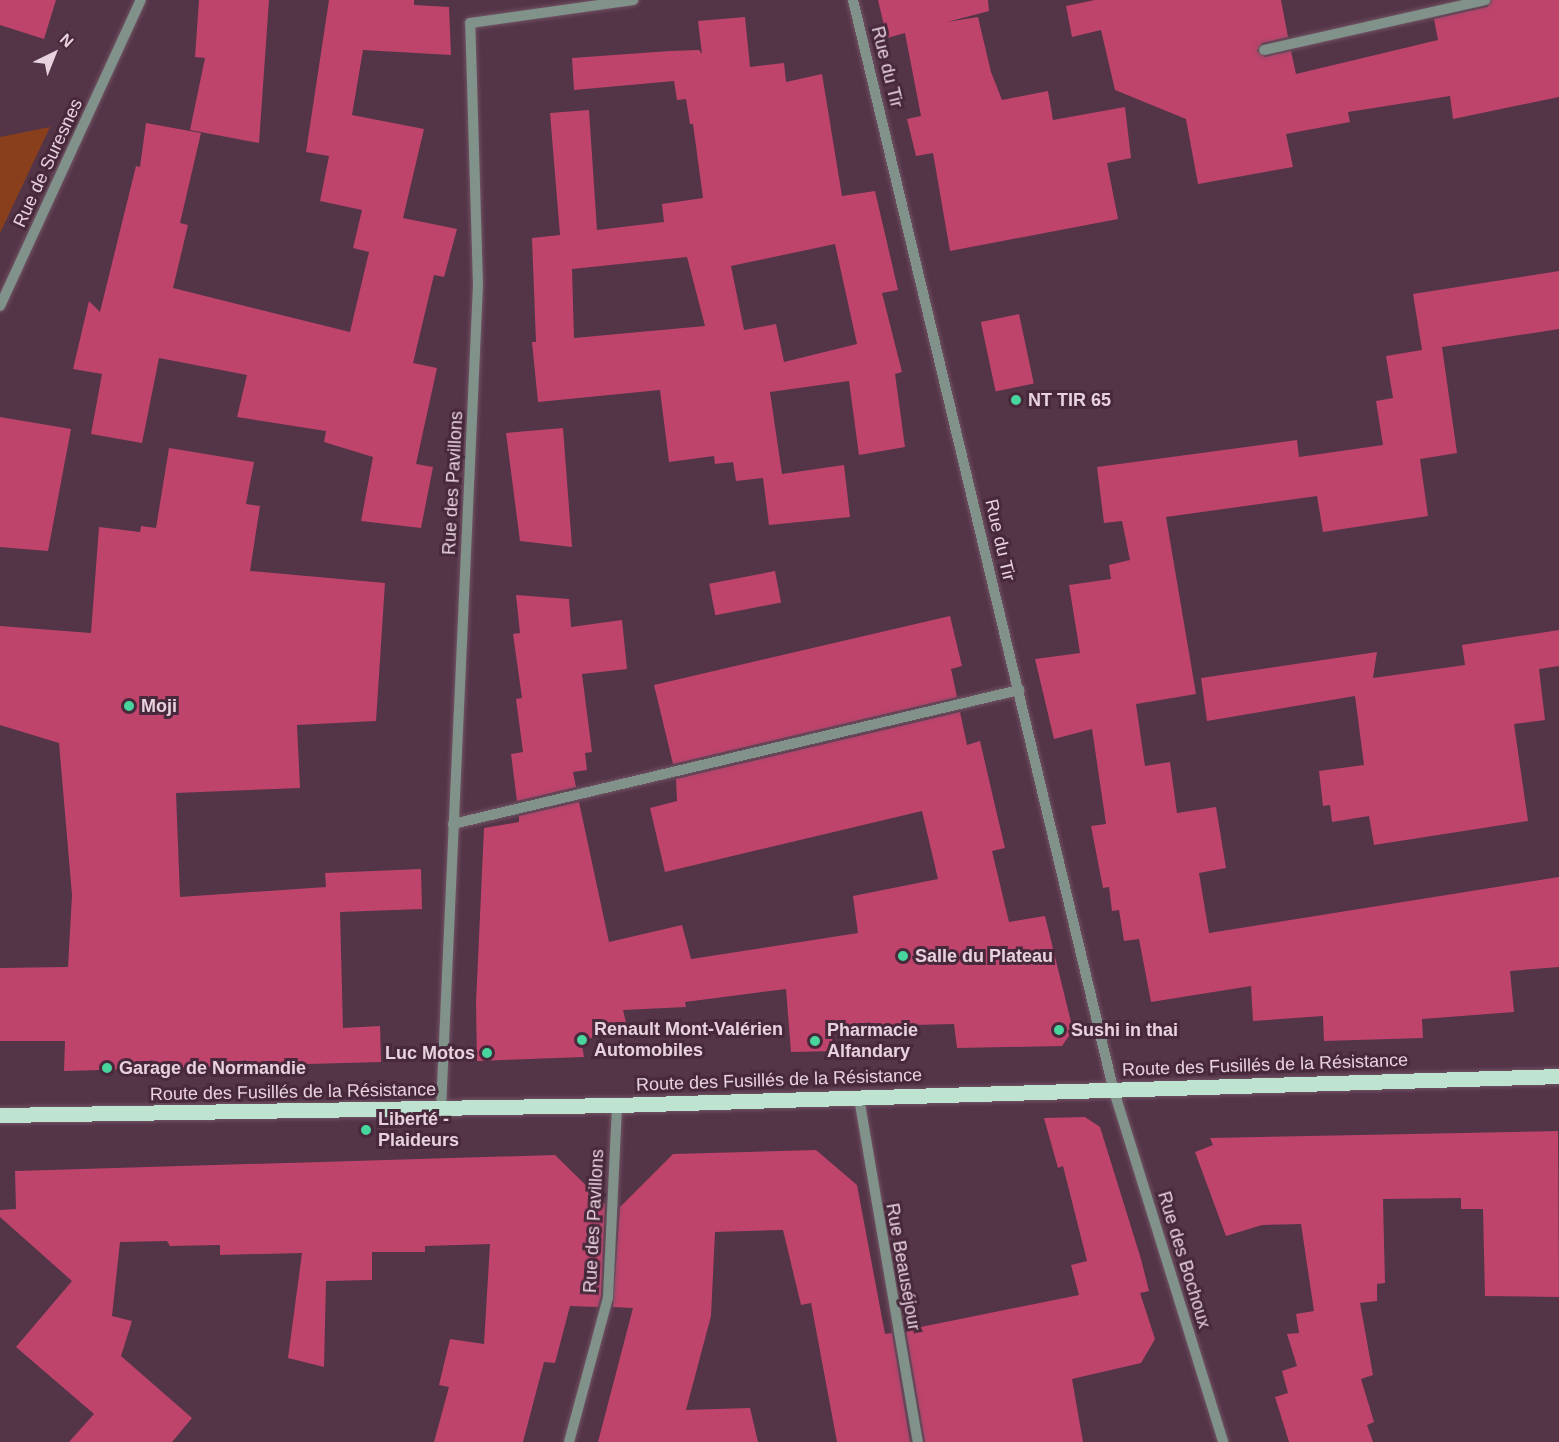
<!DOCTYPE html>
<html>
<head>
<meta charset="utf-8">
<style>
  body { margin:0 }
  #map { position:relative; width:1559px; height:1442px; overflow:hidden; background:#543447; font-family:Arial,sans-serif }
  div>[style] { position:absolute }
  .green>* { inset:0; background:#8a3f1c }
  .building>* { inset:0; background:#be446c; transform-origin:0 0 }
  .roads { filter:drop-shadow(0 0 2px #715465) drop-shadow(0 0 2px #715465) }
  .minor>* { height:10px; margin:-5px; padding:0 5px; transform-origin:5px; border-radius:5px; background:#809289 }
  .major>* { height:15px; margin:-7.5px; padding:0 7.5px; transform-origin:7.5px; border-radius:7.5px; background:#bfe3d1 }
  .dots>* { width:16px; height:16px; translate:-50% -50%; box-sizing:border-box; border:3px solid #48293c; border-radius:50% }
  span { translate:-50% -50%; white-space:nowrap; text-align:center; line-height:1.15; -webkit-text-stroke:6px #48293c; paint-order:stroke }
  .street-label { font-size:18px; color:#e7d2dd }
  .poi-label { font-size:18px; color:#e7d2dd; font-weight:700 }
  .left { translate:0 -50%; text-align:left }
  .right { translate:-100% -50%; text-align:right }
  .north { position:absolute; left:24px; top:24px; width:60px; height:60px; -webkit-text-stroke:4px #48293c; paint-order:stroke; rotate:43deg; font-size:16px; font-weight:700; line-height:24px; text-align:center; color:#e7d2dd }
  .north::after { content:''; display:block; margin:auto; width:21px; height:27px; background:#e7d2dd; clip-path:polygon(50% 0,100% 100%,50% 72%,0 100%) }
</style>
</head>
<body>
<div id="map">
  <div class="green">
    <div style="clip-path:polygon(50px 127px,0 233px,0 137px)"></div>
  </div>
  <div class="building">
    <div style="clip-path:polygon(0 0,56px 0,44px 39px,0 25px)"></div>
    <div style="clip-path:polygon(199px 0,269px 0,259px 143px,190px 130px,205px 58px,195px 57px)"></div>
    <div style="clip-path:polygon(329px 0,414px 0,414px 5px,449px 7px,451px 55px,363px 50px,352px 115px,424px 129px,403px 218px,457px 229px,444px 277px,434px 275px,413px 363px,437px 368px,416px 464px,433px 467px,421px 528px,361px 521px,373px 457px,324px 442px,326px 431px,237px 417px,247px 375px,159px 358px,142px 443px,91px 434px,102px 374px,73px 369px,89px 301px,100px 312px,136px 166px,140px 167px,146px 123px,201px 133px,180px 223px,188px 225px,173px 288px,350px 332px,369px 252px,353px 248px,362px 210px,320px 201px,329px 156px,306px 152px)"></div>
    <div style="clip-path:polygon(878px 0,988px 0,989px 11px,947px 22px,978px 17px,991px 72px,1002px 100px,1048px 91px,1053px 120px,1125px 107px,1131px 158px,1107px 163px,1118px 219px,950px 251px,933px 153px,916px 156px,907px 119px,921px 116px,905px 33px,887px 38px)"></div>
    <div style="clip-path:polygon(1095px 0,1281px 0,1288px 37px,1262px 43px,1257px 51px,1265px 57px,1291px 51px,1296px 74px,1438px 40px,1434px 19px,1487px 7px,1492px 0,1559px 0,1559px 97px,1453px 119px,1450px 96px,1348px 112px,1350px 122px,1286px 134px,1293px 167px,1198px 184px,1186px 119px,1115px 90px,1101px 30px,1072px 37px,1066px 6px)"></div>
    <div style="clip-path:polygon(evenodd,745px 17px,750px 67px,784px 63px,786px 82px,822px 74px,842px 196px,875px 191px,898px 290px,882px 293px,902px 372px,895px 374px,905px 447px,859px 455px,849px 381px,770px 392px,782px 474px,844px 465px,850px 517px,769px 525px,763px 478px,736px 481px,733px 462px,715px 464px,714px 456px,669px 462px,660px 390px,538px 402px,532px 342px,536px 342px,532px 238px,560px 235px,550px 113px,589px 110px,597px 230px,664px 222px,662px 204px,703px 198px,693px 124px,690px 124px,686px 99px,677px 100px,674px 81px,574px 90px,572px 58px,670px 51px,699px 50px,702px 54px,698px 21px,745px 17px,835px 244px,857px 344px,784px 362px,776px 324px,744px 330px,731px 266px,835px 244px,745px 17px,687px 257px,705px 326px,574px 338px,572px 269px,687px 257px)"></div>
    <div style="clip-path:polygon(1559px 271px,1559px 329px,1442px 347px,1457px 453px,1420px 459px,1428px 516px,1323px 532px,1317px 496px,1166px 517px,1196px 694px,1136px 704px,1145px 766px,1170px 762px,1177px 813px,1216px 807px,1226px 868px,1199px 873px,1209px 933px,1559px 877px,1559px 967px,1510px 971px,1514px 1012px,1422px 1019px,1423px 1038px,1324px 1041px,1323px 1016px,1253px 1021px,1251px 986px,1151px 1002px,1139px 939px,1124px 941px,1119px 910px,1112px 911px,1109px 887px,1103px 888px,1091px 826px,1106px 824px,1092px 729px,1054px 739px,1035px 659px,1080px 653px,1069px 585px,1111px 579px,1109px 565px,1130px 560px,1122px 521px,1104px 523px,1097px 467px,1297px 440px,1299px 457px,1383px 445px,1376px 401px,1393px 398px,1386px 356px,1422px 350px,1413px 294px)"></div>
    <div style="left:1019px;top:314px;width:71px;height:39px;rotate:78deg"></div>
    <div style="clip-path:polygon(0 417px,71px 429px,48px 551px,0 547px)"></div>
    <div style="clip-path:polygon(563px 428px,572px 547px,520px 541px,506px 433px)"></div>
    <div style="clip-path:polygon(169px 448px,254px 462px,246px 504px,260px 506px,250px 571px,385px 583px,376px 721px,297px 725px,300px 788px,176px 793px,180px 897px,326px 887px,325px 873px,421px 869px,422px 909px,340px 912px,343px 1028px,380px 1026px,381px 1062px,64px 1071px,65px 1041px,0 1041px,0 968px,68px 967px,72px 895px,59px 743px,0 725px,0 626px,91px 633px,99px 527px,140px 532px,141px 526px,156px 528px)"></div>
    <div style="left:775px;top:571px;width:32px;height:67px;rotate:79deg"></div>
    <div style="clip-path:polygon(516px 595px,569px 599px,571px 627px,622px 620px,627px 669px,582px 674px,592px 752px,585px 753px,587px 770px,573px 772px,576px 787px,517px 801px,511px 754px,523px 752px,516px 699px,522px 698px,513px 634px,520px 633px)"></div>
    <div style="clip-path:polygon(950px 616px,962px 666px,951px 669px,957px 697px,673px 764px,654px 685px)"></div>
    <div style="clip-path:polygon(1559px 630px,1559px 666px,1539px 669px,1545px 720px,1514px 724px,1528px 821px,1374px 845px,1369px 816px,1332px 822px,1330px 805px,1323px 806px,1319px 771px,1364px 765px,1355px 696px,1207px 721px,1201px 678px,1377px 652px,1373px 678px,1465px 665px,1462px 645px)"></div>
    <div style="clip-path:polygon(960px 712px,967px 745px,980px 741px,996px 810px,1005px 848px,992px 851px,1009px 922px,1045px 916px,1073px 1030px,1062px 1046px,957px 1048px,954px 1024px,833px 1027px,835px 1051px,791px 1052px,786px 989px,685px 1002px,686px 1007px,623px 1010px,628px 1031px,581px 1040px,584px 1057px,477px 1061px,476px 1003px,484px 828px,519px 822px,519px 816px,579px 802px,609px 942px,682px 925px,691px 959px,858px 933px,853px 896px,938px 879px,922px 811px,665px 872px,650px 808px,677px 801px,676px 779px)"></div>
    <div style="clip-path:polygon(1085px 1117px,1100px 1127px,1141px 1259px,1149px 1291px,1140px 1293px,1155px 1339px,1141px 1363px,1072px 1379px,1083px 1442px,925px 1442px,906px 1330px,1079px 1295px,1071px 1265px,1087px 1261px,1063px 1166px,1058px 1168px,1044px 1118px)"></div>
    <div style="clip-path:polygon(1558px 1131px,1559px 1297px,1485px 1296px,1483px 1209px,1461px 1209px,1461px 1198px,1383px 1199px,1385px 1283px,1377px 1284px,1377px 1301px,1360px 1303px,1373px 1375px,1361px 1379px,1374px 1422px,1367px 1425px,1373px 1442px,1289px 1442px,1275px 1397px,1288px 1393px,1282px 1371px,1297px 1366px,1287px 1334px,1299px 1333px,1296px 1314px,1314px 1311px,1301px 1224px,1262px 1225px,1226px 1236px,1195px 1152px,1213px 1145px,1210px 1138px)"></div>
    <div style="clip-path:polygon(816px 1150px,857px 1185px,885px 1334px,892px 1333px,910px 1442px,837px 1442px,811px 1303px,801px 1305px,783px 1230px,715px 1232px,711px 1316px,686px 1410px,750px 1408px,758px 1442px,598px 1442px,633px 1308px,613px 1307px,620px 1207px,673px 1154px)"></div>
    <div style="clip-path:polygon(555px 1155px,605px 1204px,601px 1296px,598px 1307px,570px 1306px,555px 1363px,544px 1362px,523px 1442px,434px 1442px,449px 1387px,439px 1385px,450px 1339px,484px 1344px,490px 1244px,425px 1246px,425px 1252px,372px 1252px,372px 1280px,326px 1281px,324px 1367px,288px 1358px,302px 1253px,220px 1255px,220px 1245px,170px 1246px,167px 1241px,120px 1242px,112px 1316px,132px 1321px,121px 1356px,192px 1418px,172px 1442px,69px 1442px,94px 1414px,16px 1347px,72px 1281px,0 1217px,0 1210px,16px 1209px,15px 1171px)"></div>
  </div>
  <div class="roads">
    <div class="minor">
      <div style="left:853px;top:0;width:1119px;rotate:76.56deg"></div>
      <div style="left:1113px;top:1088px;width:371px;rotate:72.7deg"></div>
      <div style="left:1264px;top:50px;width:227px;rotate:-12.7deg"></div>
      <div style="left:0;top:306px;width:337px;rotate:-65.3deg"></div>
      <div style="left:453px;top:824px;width:582px;rotate:-13.32deg"></div>
      <div style="left:859px;top:1098px;width:349px;rotate:80.3deg"></div>
      <div style="left:441px;top:1109px;width:825px;rotate:-87.43deg"></div>
      <div style="left:478px;top:285px;width:262px;rotate:-91.7deg"></div>
      <div style="left:470px;top:23px;width:165px;rotate:-8deg"></div>
      <div style="left:569px;top:1442px;width:150px;rotate:-74.9deg"></div>
      <div style="left:608px;top:1297px;width:192px;rotate:-87.3deg"></div>
    </div>
    <div class="major">
      <div style="left:0;top:1115px;width:617px;rotate:-0.93deg"></div>
      <div style="left:617px;top:1105px;width:942px;rotate:-1.76deg"></div>
    </div>
  </div>
  <div class="dots">
    <div style="left:1016px;top:400px;background:#48d49d"></div>
    <div style="left:129px;top:706px;background:#48d49d"></div>
    <div style="left:903px;top:956px;background:#48d49d"></div>
    <div style="left:1059px;top:1030px;background:#48d49d"></div>
    <div style="left:582px;top:1040px;background:#48d49d"></div>
    <div style="left:815px;top:1041px;background:#48d49d"></div>
    <div style="left:487px;top:1053px;background:#48d49d"></div>
    <div style="left:107px;top:1068px;background:#48d49d"></div>
    <div style="left:366px;top:1130px;background:#48d49d"></div>
  </div>
  <div class="street-label">
    <span style="left:887px;top:67px;rotate:76deg">Rue du Tir</span>
    <span style="left:48px;top:163px;rotate:-65deg">Rue de Suresnes</span>
    <span style="left:453px;top:483px;rotate:-87deg">Rue des Pavillons</span>
    <span style="left:1000px;top:540px;rotate:77deg">Rue du Tir</span>
    <span style="left:1265px;top:1065px;rotate:-2deg">Route des Fusillés de la Résistance</span>
    <span style="left:779px;top:1080px;rotate:-2deg">Route des Fusillés de la Résistance</span>
    <span style="left:293px;top:1092px;rotate:-1deg">Route des Fusillés de la Résistance</span>
    <span style="left:594px;top:1221px;rotate:-87deg">Rue des Pavillons</span>
    <span style="left:1184px;top:1260px;rotate:73deg">Rue des Bochoux</span>
    <span style="left:903px;top:1267px;rotate:80deg">Rue Beauséjour</span>
  </div>
  <div class="poi-label">
    <span class="left" style="left:1028px;top:400px">NT TIR 65</span>
    <span class="left" style="left:141px;top:706px">Moji</span>
    <span class="left" style="left:915px;top:956px">Salle du Plateau</span>
    <span class="left" style="left:594px;top:1040px">Renault Mont-Valérien<br>Automobiles</span>
    <span class="left" style="left:1071px;top:1030px">Sushi in thai</span>
    <span class="left" style="left:827px;top:1041px">Pharmacie<br>Alfandary</span>
    <span class="right" style="left:475px;top:1053px">Luc Motos</span>
    <span class="left" style="left:119px;top:1068px">Garage de Normandie</span>
    <span class="left" style="left:378px;top:1130px">Liberté -<br>Plaideurs</span>
  </div>
  <div class="north">N</div>
</div>
</body>
</html>
